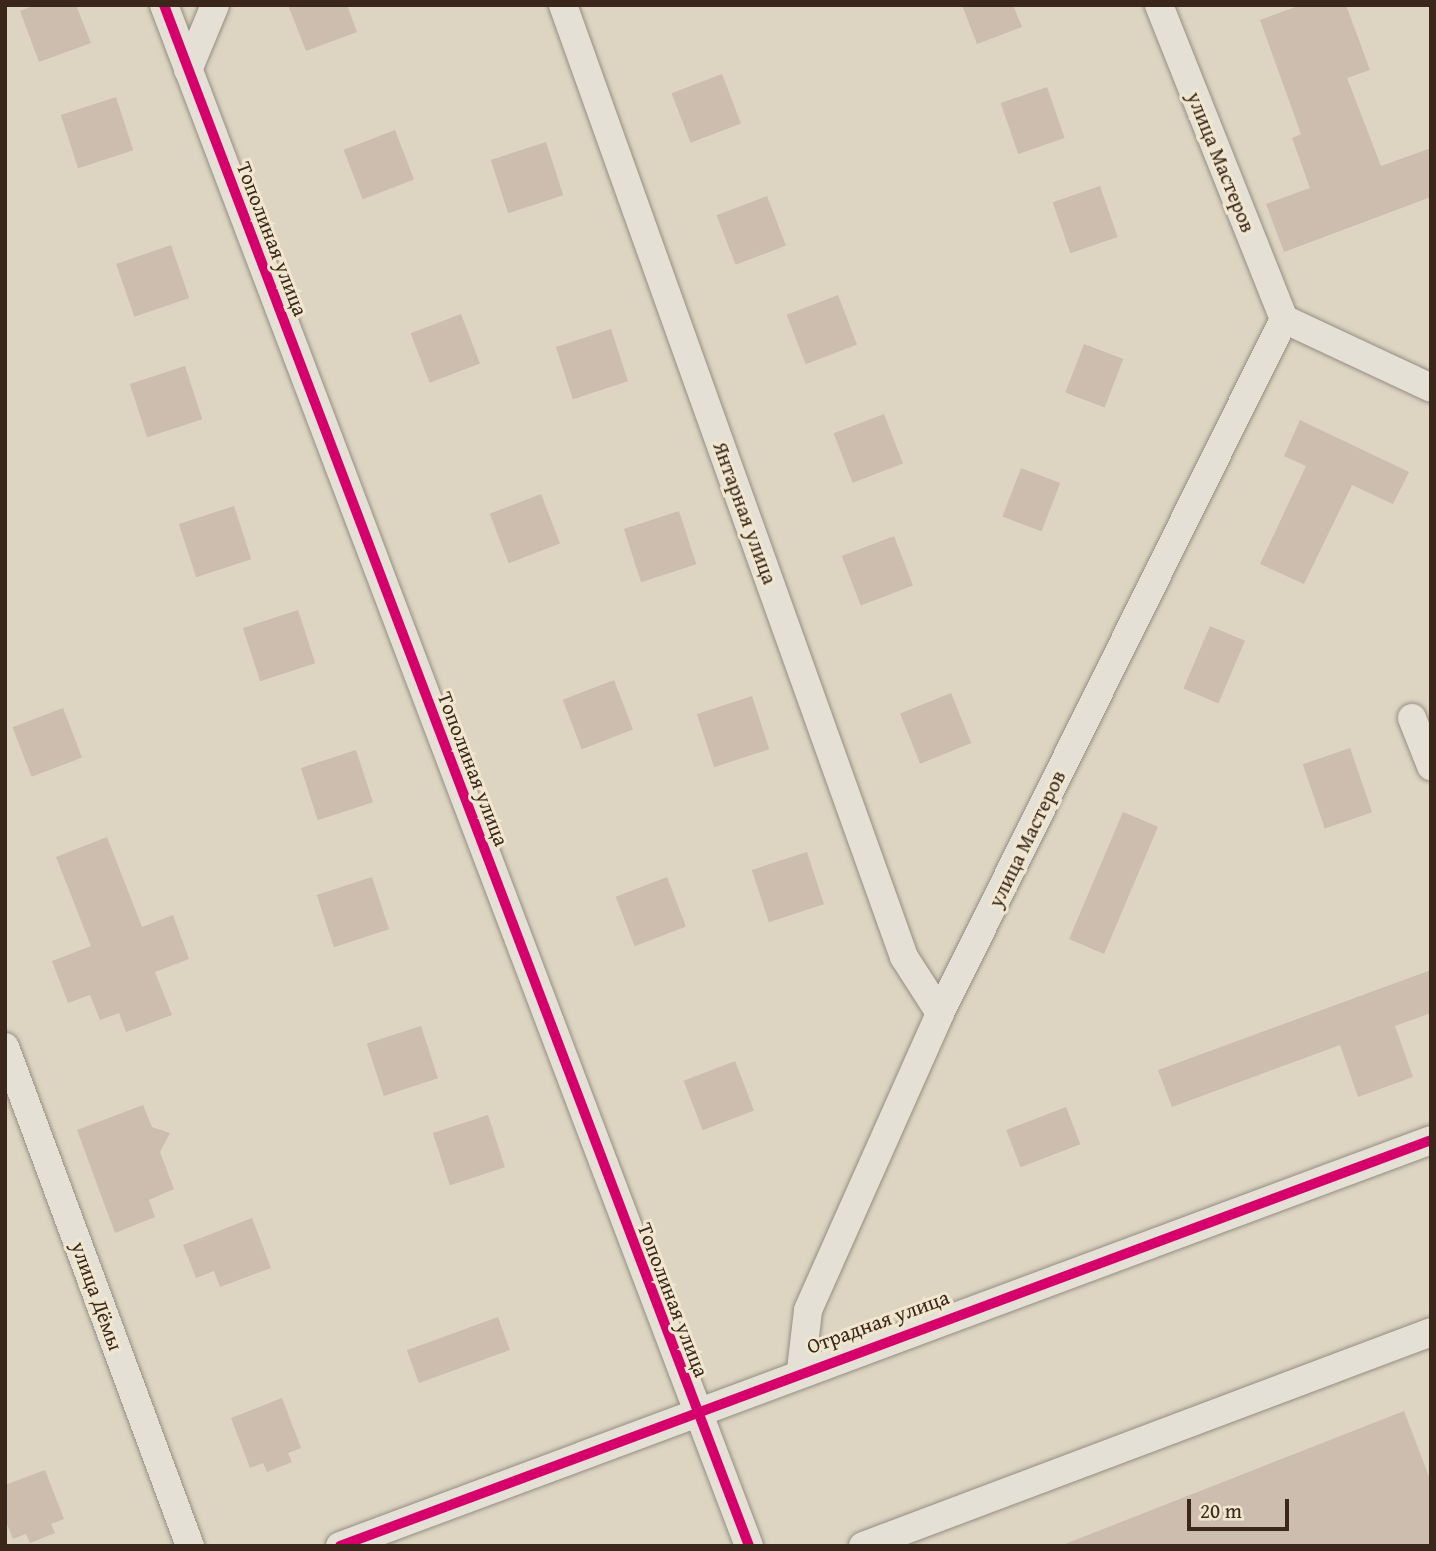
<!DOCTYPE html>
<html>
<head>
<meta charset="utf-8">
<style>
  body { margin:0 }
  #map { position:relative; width:1436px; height:1551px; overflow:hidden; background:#ddd5c1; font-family:"Gentium Book Plus",serif }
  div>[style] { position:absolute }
  .building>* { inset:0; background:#ccbdaf; transform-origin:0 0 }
  .roads { filter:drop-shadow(0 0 2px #958e82) drop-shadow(0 0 2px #958e82) }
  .minor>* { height:28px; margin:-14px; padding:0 14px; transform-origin:14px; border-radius:14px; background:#e5e0d6 }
  .cycleway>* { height:10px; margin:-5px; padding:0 5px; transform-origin:5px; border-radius:5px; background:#d6006c }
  span { translate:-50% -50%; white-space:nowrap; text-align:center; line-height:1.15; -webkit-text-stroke:6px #f1e7cf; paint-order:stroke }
  .street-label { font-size:21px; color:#3b261c }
  .frame { position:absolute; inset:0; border:7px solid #3b261c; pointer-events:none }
  .scale { position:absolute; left:1187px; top:1499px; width:102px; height:32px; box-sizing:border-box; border:4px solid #3b261c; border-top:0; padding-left:9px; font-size:21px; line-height:24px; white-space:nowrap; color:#3b261c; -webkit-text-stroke:5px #f1e7cf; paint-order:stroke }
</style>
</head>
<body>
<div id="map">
  <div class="building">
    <div style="clip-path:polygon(35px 5px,76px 5px,91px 43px,39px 62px,20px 11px)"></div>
    <div style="clip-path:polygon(288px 5px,347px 5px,357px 32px,306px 51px)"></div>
    <div style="clip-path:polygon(962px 5px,1013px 5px,1022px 27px,977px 44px)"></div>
    <div style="clip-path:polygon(1301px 5px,1346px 5px,1370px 70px,1347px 78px,1381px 166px,1431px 148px,1431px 197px,1284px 252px,1266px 204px,1310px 188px,1292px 138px,1301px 134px,1260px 20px)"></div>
    <div style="left:722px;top:74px;width:53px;height:54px;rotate:69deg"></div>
    <div style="left:1047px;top:87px;width:54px;height:49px;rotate:71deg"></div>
    <div style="left:116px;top:97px;width:56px;height:58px;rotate:72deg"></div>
    <div style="left:395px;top:130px;width:53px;height:55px;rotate:69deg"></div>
    <div style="left:546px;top:142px;width:56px;height:58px;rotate:72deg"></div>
    <div style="left:1100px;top:186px;width:54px;height:50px;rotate:71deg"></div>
    <div style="left:767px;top:196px;width:53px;height:54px;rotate:69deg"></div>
    <div style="left:171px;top:245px;width:56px;height:58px;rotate:71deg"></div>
    <div style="left:838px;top:295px;width:53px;height:55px;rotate:69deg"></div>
    <div style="left:461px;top:314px;width:53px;height:54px;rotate:69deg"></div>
    <div style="left:611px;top:329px;width:55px;height:58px;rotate:72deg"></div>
    <div style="left:1084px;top:344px;width:42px;height:52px;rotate:21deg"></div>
    <div style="left:185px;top:366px;width:56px;height:58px;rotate:72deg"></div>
    <div style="left:884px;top:414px;width:53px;height:54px;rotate:69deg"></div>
    <div style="clip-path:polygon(1300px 420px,1409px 472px,1393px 504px,1352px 485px,1304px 584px,1260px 564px,1306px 466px,1284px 456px)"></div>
    <div style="left:1021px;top:468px;width:42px;height:52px;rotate:21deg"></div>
    <div style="left:541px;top:494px;width:53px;height:55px;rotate:69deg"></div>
    <div style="left:234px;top:506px;width:56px;height:58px;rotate:72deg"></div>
    <div style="left:679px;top:511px;width:56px;height:58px;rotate:72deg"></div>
    <div style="left:894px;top:536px;width:53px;height:56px;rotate:69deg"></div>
    <div style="left:298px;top:610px;width:56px;height:58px;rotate:72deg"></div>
    <div style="left:1210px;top:626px;width:38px;height:68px;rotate:23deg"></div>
    <div style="left:614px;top:680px;width:53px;height:55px;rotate:69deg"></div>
    <div style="left:951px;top:693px;width:54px;height:55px;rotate:68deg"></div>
    <div style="left:752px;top:696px;width:56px;height:58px;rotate:72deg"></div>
    <div style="left:63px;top:708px;width:53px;height:54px;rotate:69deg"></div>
    <div style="left:1350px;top:748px;width:68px;height:50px;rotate:71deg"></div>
    <div style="left:356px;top:750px;width:55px;height:58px;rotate:72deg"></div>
    <div style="left:1123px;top:812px;width:38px;height:138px;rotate:23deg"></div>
    <div style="clip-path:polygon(107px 837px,142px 927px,173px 915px,189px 959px,155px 972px,172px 1015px,126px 1032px,119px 1013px,100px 1020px,90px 995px,68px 1003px,52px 961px,91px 946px,56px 857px)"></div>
    <div style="left:807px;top:852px;width:55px;height:58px;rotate:72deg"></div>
    <div style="left:372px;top:877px;width:55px;height:58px;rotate:72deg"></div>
    <div style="left:667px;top:877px;width:53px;height:55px;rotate:69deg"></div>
    <div style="clip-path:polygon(1431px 970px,1431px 1013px,1395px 1026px,1413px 1077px,1358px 1097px,1340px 1045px,1172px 1107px,1158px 1070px)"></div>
    <div style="left:421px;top:1026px;width:55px;height:57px;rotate:72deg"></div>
    <div style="left:735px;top:1061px;width:53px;height:55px;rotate:69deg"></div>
    <div style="clip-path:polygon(143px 1105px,152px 1127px,170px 1133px,160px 1152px,174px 1189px,149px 1200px,155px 1217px,115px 1233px,77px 1130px)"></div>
    <div style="left:1066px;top:1107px;width:40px;height:64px;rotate:69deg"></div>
    <div style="left:488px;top:1115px;width:55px;height:58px;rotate:72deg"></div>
    <div style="clip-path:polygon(252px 1218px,271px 1268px,220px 1287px,214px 1271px,196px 1278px,183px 1245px)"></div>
    <div style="left:498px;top:1317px;width:35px;height:97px;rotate:70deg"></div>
    <div style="clip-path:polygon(282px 1398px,301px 1448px,288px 1453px,292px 1462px,267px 1472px,263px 1463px,250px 1468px,231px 1418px)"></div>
    <div style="clip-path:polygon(1404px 1411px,1431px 1482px,1431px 1546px,1060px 1546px)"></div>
    <div style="clip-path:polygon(45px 1470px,64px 1519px,51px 1524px,55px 1533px,30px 1543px,26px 1534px,13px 1539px,5px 1519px,5px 1485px)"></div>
  </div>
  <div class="roads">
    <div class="minor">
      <div style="left:164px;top:5px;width:1648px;rotate:69.21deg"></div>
      <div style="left:563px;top:5px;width:1011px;rotate:70.29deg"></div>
      <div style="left:904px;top:957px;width:67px;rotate:57.3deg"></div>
      <div style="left:1159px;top:5px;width:338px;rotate:68.3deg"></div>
      <div style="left:1284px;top:319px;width:162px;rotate:25.1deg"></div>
      <div style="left:188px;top:70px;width:70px;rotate:-67.4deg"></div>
      <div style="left:1412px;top:718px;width:52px;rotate:68.4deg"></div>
      <div style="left:5px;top:1047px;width:532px;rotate:69.66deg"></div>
      <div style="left:801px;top:1370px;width:60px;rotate:-83.3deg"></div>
      <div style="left:808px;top:1310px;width:325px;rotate:-66deg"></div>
      <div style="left:940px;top:1013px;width:775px;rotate:-63.63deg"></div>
      <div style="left:340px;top:1546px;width:1164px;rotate:-20.41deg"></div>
      <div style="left:863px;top:1546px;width:607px;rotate:-20.64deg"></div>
    </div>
  </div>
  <div class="cycleway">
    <div style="left:164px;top:5px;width:1648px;rotate:69.21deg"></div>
    <div style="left:340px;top:1546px;width:1164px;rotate:-20.41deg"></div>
  </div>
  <div class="street-label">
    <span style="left:1221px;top:162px;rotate:68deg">улица Мастеров</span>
    <span style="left:272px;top:239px;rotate:69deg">Тополиная улица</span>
    <span style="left:745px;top:513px;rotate:70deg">Янтарная улица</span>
    <span style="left:473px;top:769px;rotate:69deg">Тополиная улица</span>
    <span style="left:1027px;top:839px;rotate:-64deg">улица Мастеров</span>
    <span style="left:97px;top:1296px;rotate:70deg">улица Дёмы</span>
    <span style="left:673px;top:1300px;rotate:69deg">Тополиная улица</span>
    <span style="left:878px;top:1322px;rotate:-20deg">Отрадная улица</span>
  </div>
  <div class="frame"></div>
  <div class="scale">20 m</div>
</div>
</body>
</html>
